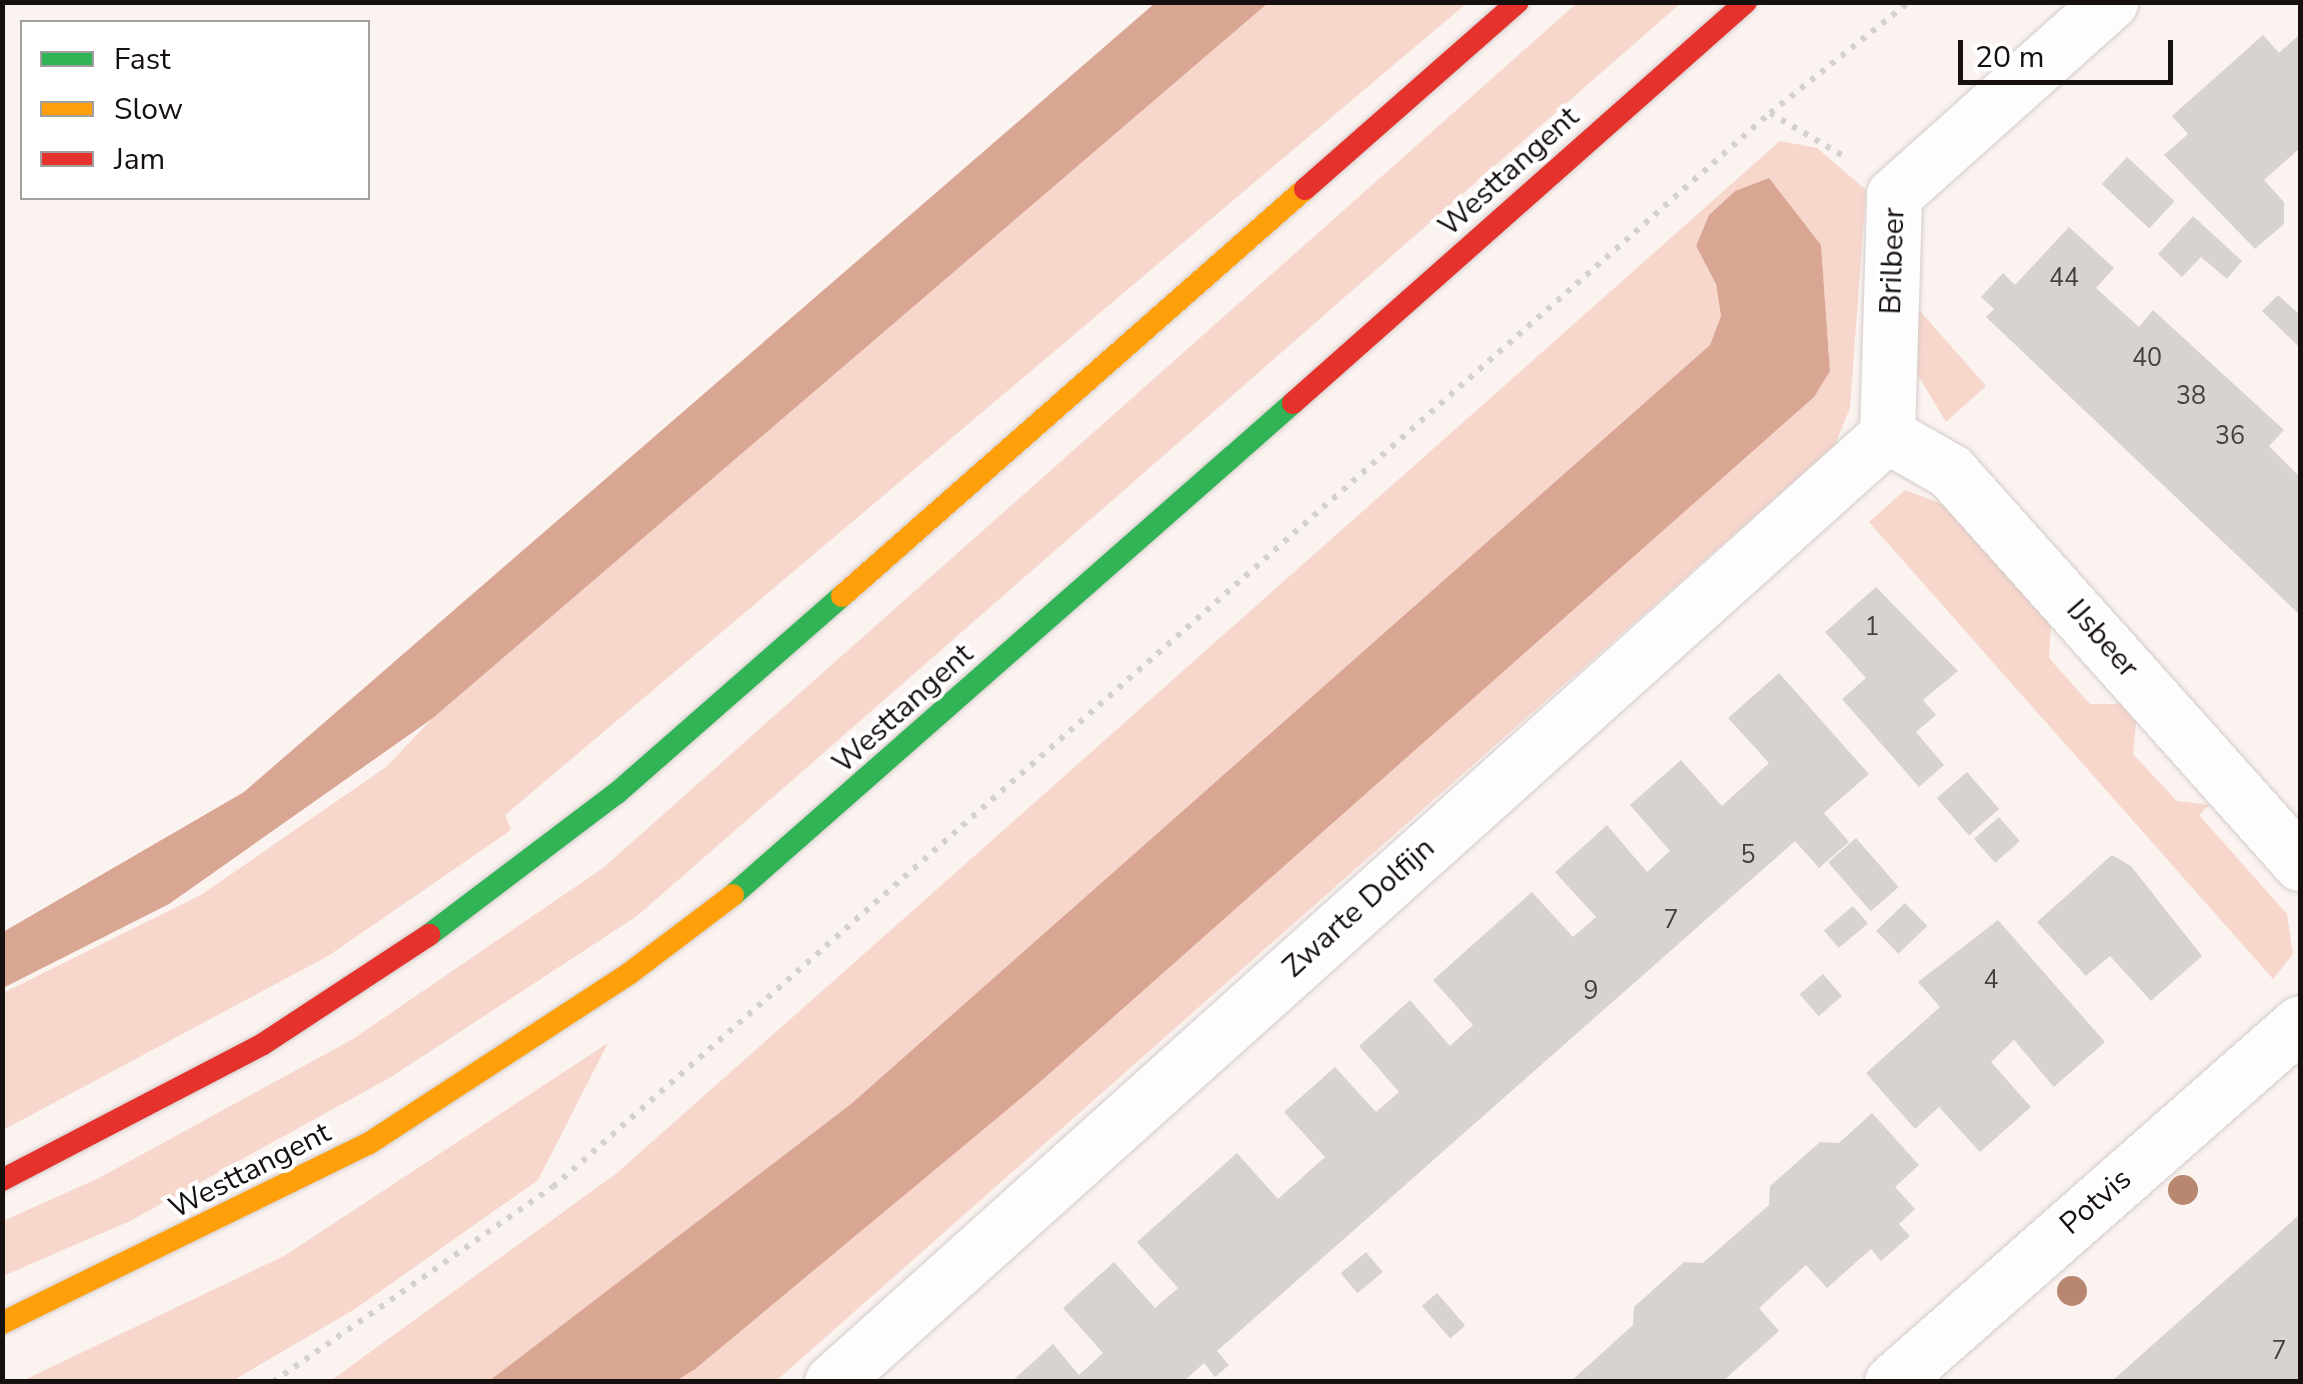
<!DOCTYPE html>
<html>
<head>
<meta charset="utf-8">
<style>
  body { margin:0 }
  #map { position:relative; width:2303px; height:1384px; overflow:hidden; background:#fbf3f0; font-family:"Nunito Sans",sans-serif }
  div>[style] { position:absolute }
  .green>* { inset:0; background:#f7d6cb }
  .water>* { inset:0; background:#d9a693 }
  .building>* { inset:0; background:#d9d3d0; transform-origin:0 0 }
  .path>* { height:6px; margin-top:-3px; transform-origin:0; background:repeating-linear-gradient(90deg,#d4d2d1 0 5px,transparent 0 13px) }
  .roads { filter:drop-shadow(0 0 2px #d3ccca) drop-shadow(0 0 2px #d3ccca) }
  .street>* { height:55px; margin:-27.5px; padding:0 27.5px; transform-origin:27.5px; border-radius:27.5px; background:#fefdfd }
  .fast>* { height:22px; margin:-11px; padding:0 11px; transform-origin:11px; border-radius:11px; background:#30b455 }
  .slow>* { height:22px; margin:-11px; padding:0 11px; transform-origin:11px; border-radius:11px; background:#ff9f0a }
  .jam>* { height:22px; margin:-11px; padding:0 11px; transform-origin:11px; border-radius:11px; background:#e5322d }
  .trees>* { width:30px; height:30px; margin:-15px; border-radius:50%; background:#b8876f }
  span { translate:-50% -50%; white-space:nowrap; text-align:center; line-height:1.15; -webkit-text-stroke:8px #fff; paint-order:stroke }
  .number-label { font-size:25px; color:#47413e }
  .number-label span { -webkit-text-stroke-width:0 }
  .street-label { font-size:30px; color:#16100e }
  .frame { position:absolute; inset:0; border:5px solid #16100e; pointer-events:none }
  .legend { position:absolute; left:20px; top:20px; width:350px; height:180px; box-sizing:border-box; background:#fff; border:2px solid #a29f9f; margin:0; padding:12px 18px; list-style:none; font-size:30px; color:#16100e }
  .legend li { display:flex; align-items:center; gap:20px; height:50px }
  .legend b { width:50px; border:2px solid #a29f9f }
  .scale { position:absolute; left:1958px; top:40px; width:215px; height:45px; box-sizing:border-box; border:5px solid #16100e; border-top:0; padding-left:12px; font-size:30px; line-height:35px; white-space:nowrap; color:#16100e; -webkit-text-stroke:8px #fff; paint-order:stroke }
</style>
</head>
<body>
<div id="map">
  <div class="green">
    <div style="clip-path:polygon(1268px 3px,1467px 3px,505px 815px,511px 830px,328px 956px,3px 1130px,3px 993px,201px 895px,386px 767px,433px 718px)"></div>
    <div style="clip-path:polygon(1577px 3px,1681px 3px,637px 916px,391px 1077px,130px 1221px,3px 1276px,3px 1221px,99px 1178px,353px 1039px,603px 868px)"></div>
    <div style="clip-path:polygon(1780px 141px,1817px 148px,1866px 190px,1850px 408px,1835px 445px,776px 1381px,676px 1381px,1032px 1089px,1830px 371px,1821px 245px,1769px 178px,1735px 191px,1709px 215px,1696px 246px,1716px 284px,1721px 316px,1710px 345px,851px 1104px,489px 1381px,329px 1382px,617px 1173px)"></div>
    <div style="clip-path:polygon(1913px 303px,1986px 386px,1946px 422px,1913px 367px)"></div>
    <div style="clip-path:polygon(1905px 490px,1942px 504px,2051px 625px,2049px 658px,2090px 704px,2121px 704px,2136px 722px,2133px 754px,2177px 801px,2209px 805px,2199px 815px,2287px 914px,2293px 954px,2273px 979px,1869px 522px)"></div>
    <div style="clip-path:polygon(608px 1043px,538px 1180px,355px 1309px,232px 1381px,22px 1381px,284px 1256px)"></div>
  </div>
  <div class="water">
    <div style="clip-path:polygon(1155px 3px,1268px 3px,433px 718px,169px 904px,3px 988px,3px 932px,244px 792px)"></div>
    <div style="clip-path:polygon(1769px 178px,1821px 245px,1830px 371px,1814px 397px,1032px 1089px,695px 1369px,676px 1381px,489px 1381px,851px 1104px,1710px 345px,1721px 316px,1716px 284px,1696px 246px,1709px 215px,1735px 191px)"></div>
  </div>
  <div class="building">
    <div style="clip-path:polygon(2300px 34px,2300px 148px,2264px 180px,2284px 202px,2284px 224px,2255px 249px,2164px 155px,2188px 134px,2172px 116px,2263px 35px,2279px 53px)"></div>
    <div style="left:2127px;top:157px;width:65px;height:37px;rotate:43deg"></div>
    <div style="clip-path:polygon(2193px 216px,2242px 261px,2227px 279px,2201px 257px,2182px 277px,2158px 254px)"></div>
    <div style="clip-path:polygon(2069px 227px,2114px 268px,2096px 288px,2139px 327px,2153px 310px,2284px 430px,2269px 446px,2300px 477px,2300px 615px,1986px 317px,1994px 309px,1981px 297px,2003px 273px,2015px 285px)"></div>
    <div style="clip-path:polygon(2278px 295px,2300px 315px,2300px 348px,2262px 311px)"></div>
    <div style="clip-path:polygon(1876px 587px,1958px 671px,1923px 700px,1936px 715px,1916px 732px,1944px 765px,1919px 787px,1842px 699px,1866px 678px,1825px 632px)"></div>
    <div style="clip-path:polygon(1779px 673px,1869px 774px,1824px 813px,1849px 842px,1819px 868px,1795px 841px,1217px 1351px,1229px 1365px,1215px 1377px,1204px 1363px,1183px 1382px,1011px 1382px,1053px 1344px,1079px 1375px,1103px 1353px,1063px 1308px,1114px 1262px,1155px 1308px,1178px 1288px,1137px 1242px,1237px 1153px,1278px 1199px,1325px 1157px,1284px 1112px,1335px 1067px,1376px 1112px,1399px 1092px,1359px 1046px,1410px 1000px,1450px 1046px,1473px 1025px,1433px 980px,1532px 892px,1573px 937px,1596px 917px,1555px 872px,1607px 825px,1647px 872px,1670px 851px,1630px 805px,1681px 760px,1722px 806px,1745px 785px,1769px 763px,1728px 718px)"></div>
    <div style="left:1967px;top:772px;width:49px;height:40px;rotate:49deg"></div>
    <div style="left:1999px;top:817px;width:32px;height:33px;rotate:49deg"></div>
    <div style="left:1856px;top:838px;width:65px;height:37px;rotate:49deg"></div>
    <div style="clip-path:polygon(2112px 855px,2131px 866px,2202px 956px,2151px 1001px,2110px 956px,2086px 976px,2037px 922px)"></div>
    <div style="left:1905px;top:903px;width:32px;height:40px;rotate:46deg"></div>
    <div style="left:1853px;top:906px;width:23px;height:38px;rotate:50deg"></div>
    <div style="clip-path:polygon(1998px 920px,2105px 1042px,2054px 1087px,2014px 1040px,1991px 1062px,2031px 1107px,1980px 1152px,1939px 1107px,1915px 1129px,1866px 1073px,1940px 1007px,1918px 982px)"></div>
    <div style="left:1823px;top:974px;width:29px;height:31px;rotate:49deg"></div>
    <div style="clip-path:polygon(1872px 1113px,1919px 1165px,1895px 1187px,1915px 1209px,1899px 1224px,1910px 1236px,1881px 1261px,1871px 1249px,1827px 1288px,1806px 1265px,1759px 1308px,1779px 1331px,1722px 1382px,1570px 1382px,1633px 1325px,1634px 1307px,1684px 1262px,1703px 1263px,1769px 1205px,1770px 1186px,1820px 1142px,1839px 1143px)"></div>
    <div style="clip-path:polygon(2300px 1214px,2300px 1382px,2115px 1382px,2113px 1380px)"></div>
    <div style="left:1366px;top:1252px;width:26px;height:33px;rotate:50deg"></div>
    <div style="left:1437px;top:1293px;width:43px;height:20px;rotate:49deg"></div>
  </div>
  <div class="path">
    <div style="left:1770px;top:113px;width:83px;rotate:30.3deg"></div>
    <div style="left:273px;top:1382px;width:341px;rotate:-34.9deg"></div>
    <div style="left:553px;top:1187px;width:1623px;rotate:-41.43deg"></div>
    <div style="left:1770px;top:113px;width:178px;rotate:-38.6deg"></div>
  </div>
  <div class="roads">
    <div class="street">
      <div style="left:1887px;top:435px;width:73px;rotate:29.7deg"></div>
      <div style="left:1950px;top:471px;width:526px;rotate:48.24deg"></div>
      <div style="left:1887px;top:435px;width:240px;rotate:-88.3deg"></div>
      <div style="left:1894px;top:195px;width:290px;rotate:-41.8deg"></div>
      <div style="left:832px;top:1382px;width:1418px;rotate:-41.91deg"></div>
      <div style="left:1892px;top:1382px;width:543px;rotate:-41.34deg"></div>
    </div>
    <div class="fast">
      <div style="left:733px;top:895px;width:745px;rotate:-41.3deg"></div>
      <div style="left:429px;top:935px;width:236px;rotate:-37.1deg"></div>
      <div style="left:617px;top:793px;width:299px;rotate:-41.2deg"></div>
    </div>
    <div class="slow">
      <div style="left:842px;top:596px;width:616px;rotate:-41.32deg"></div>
      <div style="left:2px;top:1323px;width:407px;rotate:-26.1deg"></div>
      <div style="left:368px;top:1144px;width:313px;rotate:-33.1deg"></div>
      <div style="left:630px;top:973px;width:129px;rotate:-37.1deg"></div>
    </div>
    <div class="jam">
      <div style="left:1305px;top:189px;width:283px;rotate:-41.3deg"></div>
      <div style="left:1293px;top:403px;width:605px;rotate:-41.52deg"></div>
      <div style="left:2px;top:1180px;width:294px;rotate:-27.5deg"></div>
      <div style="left:263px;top:1044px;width:199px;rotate:-33.3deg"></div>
    </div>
  </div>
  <div class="trees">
    <div style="left:2183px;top:1190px"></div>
    <div style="left:2072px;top:1291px"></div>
  </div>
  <div class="number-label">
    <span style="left:2064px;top:278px">44</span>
    <span style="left:2147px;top:358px">40</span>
    <span style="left:2191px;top:396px">38</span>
    <span style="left:2230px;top:436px">36</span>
    <span style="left:1872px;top:627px">1</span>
    <span style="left:1748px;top:855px">5</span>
    <span style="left:1671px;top:920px">7</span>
    <span style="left:1991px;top:980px">4</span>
    <span style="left:1591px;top:991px">9</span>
    <span style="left:2279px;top:1351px">7</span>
  </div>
  <div class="street-label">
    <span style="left:1509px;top:172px;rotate:-42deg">Westtangent</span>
    <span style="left:1893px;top:261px;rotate:-88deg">Brilbeer</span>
    <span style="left:2102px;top:639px;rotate:49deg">IJsbeer</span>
    <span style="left:903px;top:709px;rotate:-42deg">Westtangent</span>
    <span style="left:1359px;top:908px;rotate:-42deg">Zwarte Dolfijn</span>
    <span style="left:250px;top:1171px;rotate:-27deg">Westtangent</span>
    <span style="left:2096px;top:1202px;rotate:-41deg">Potvis</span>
  </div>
  <div class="frame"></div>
  <ul class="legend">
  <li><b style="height:12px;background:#30b455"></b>Fast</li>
  <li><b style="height:12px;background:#ff9f0a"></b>Slow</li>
  <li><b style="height:12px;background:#e5322d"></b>Jam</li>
  </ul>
  <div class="scale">20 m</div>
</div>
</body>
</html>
